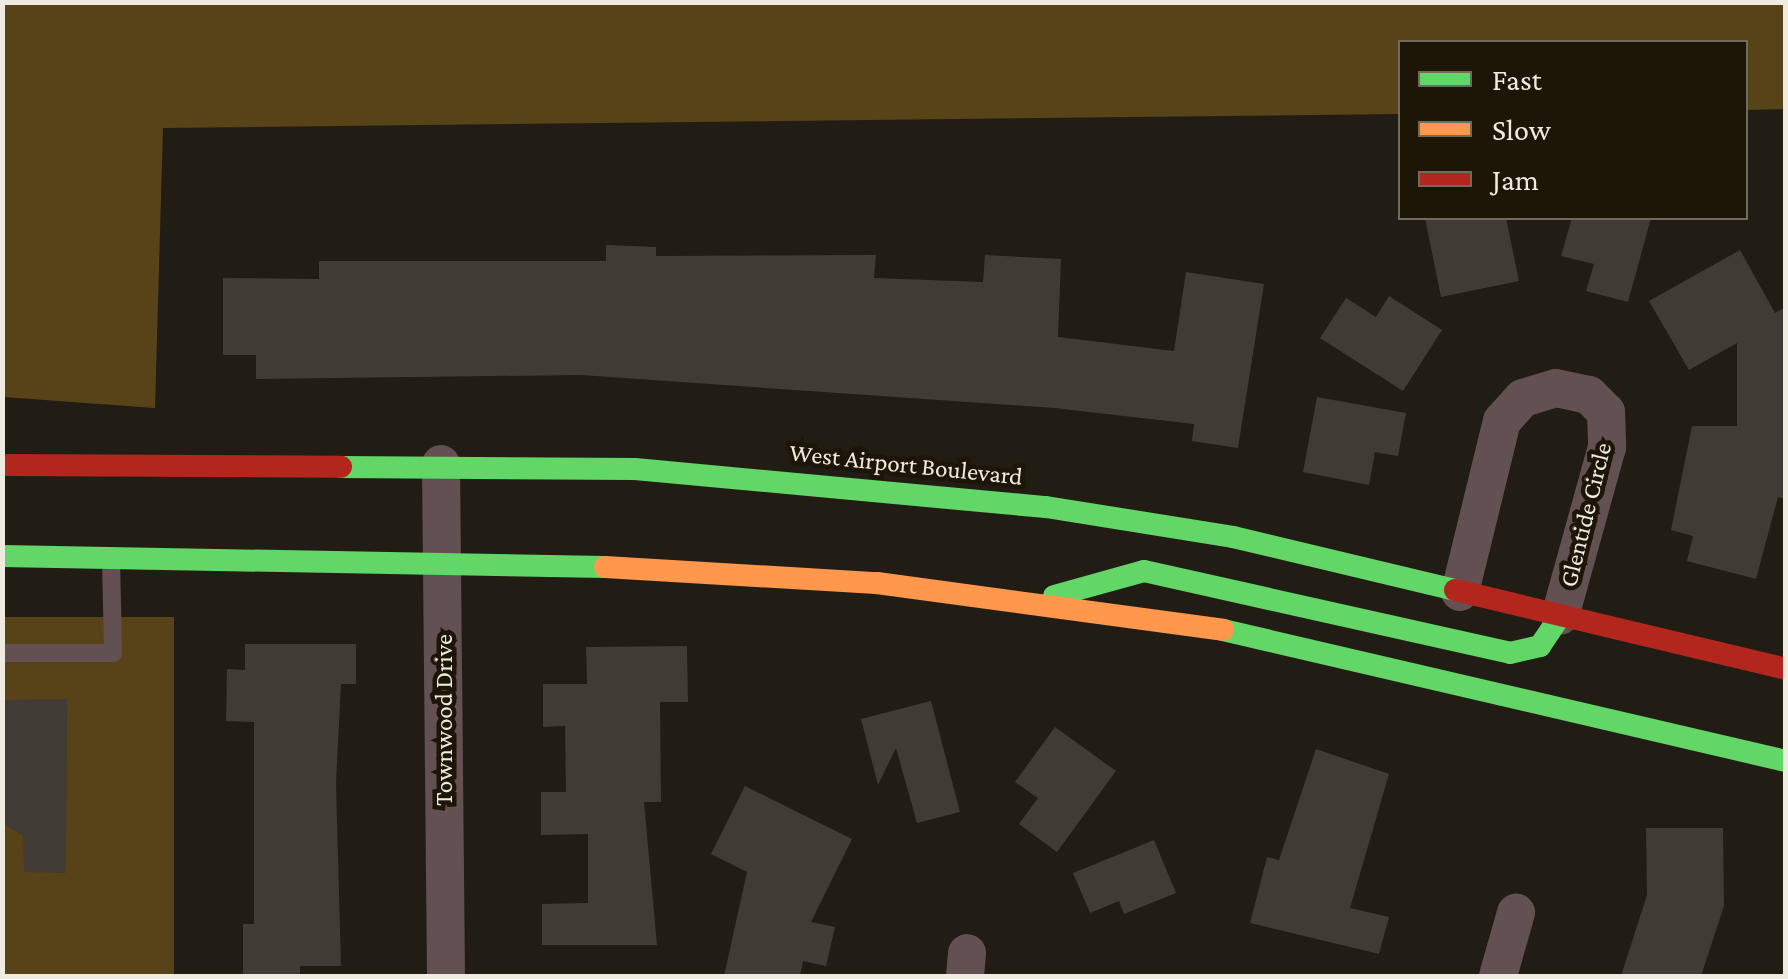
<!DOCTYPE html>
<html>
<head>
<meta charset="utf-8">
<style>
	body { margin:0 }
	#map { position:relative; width:1788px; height:979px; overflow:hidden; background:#211d14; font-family:"Crimson Pro",serif }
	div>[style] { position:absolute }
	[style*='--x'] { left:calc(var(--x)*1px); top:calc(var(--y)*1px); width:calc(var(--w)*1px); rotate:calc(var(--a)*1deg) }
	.forest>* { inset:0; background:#584318; transform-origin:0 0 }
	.building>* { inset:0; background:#403b34 }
	.lane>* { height:18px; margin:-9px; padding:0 9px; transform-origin:9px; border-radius:9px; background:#625052 }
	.street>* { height:38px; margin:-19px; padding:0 19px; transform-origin:19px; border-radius:19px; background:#625052 }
	.fast>* { height:22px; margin:-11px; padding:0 11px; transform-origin:11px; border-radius:11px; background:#63d668 }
	.slow>* { height:22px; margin:-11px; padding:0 11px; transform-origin:11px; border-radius:11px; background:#ff974d }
	.jam>* { height:22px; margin:-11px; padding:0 11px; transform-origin:11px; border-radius:11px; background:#b3261e }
	span { translate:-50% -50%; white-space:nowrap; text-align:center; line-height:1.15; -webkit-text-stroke:9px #1d1506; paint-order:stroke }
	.street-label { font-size:25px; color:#f0ebe1 }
	.frame { position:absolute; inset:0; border:5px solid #f0ebe1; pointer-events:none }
	.legend { position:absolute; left:1398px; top:40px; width:350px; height:180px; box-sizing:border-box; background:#1d1506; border:2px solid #716b5e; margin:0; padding:12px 18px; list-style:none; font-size:30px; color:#f0ebe1 }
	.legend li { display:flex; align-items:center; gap:20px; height:50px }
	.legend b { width:50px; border:2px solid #716b5e }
</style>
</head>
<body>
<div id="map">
	<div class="forest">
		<i style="clip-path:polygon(2px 3px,1785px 3px,1785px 109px,1746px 110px,1746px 42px,1400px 42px,1400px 114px,163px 128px,155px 408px,3px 397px)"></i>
		<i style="left:174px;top:617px;width:359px;height:172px;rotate:90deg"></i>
	</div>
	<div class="building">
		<i style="clip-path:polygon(1425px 218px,1506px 218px,1519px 281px,1441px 297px)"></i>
		<i style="clip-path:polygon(1572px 218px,1651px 218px,1628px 302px,1586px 291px,1594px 264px,1561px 256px)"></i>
		<i style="clip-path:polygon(606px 245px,656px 247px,656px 256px,876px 255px,874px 278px,983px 282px,985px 255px,1061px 259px,1058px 337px,1174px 351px,1186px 272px,1264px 284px,1238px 448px,1192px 441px,1194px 424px,1054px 408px,581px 375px,256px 379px,256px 355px,223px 355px,223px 278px,319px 279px,319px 261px,606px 261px)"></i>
		<i style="clip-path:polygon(1740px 250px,1775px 313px,1786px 307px,1786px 499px,1778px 497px,1756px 579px,1687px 561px,1693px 536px,1671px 530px,1692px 426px,1737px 426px,1737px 343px,1689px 370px,1649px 301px)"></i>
		<i style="clip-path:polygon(1389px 296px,1442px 330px,1403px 391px,1320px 338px,1346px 298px,1376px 317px)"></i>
		<i style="clip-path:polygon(1317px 397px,1406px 413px,1398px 456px,1375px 452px,1369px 485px,1303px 472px)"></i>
		<i style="clip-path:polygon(245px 644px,356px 644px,356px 684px,341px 684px,336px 783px,341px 966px,300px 966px,300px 976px,243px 976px,243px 924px,254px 924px,254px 722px,226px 721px,227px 669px,245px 670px)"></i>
		<i style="clip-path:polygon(687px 646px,688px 702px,660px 702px,661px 802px,644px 802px,657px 945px,542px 945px,542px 904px,588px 903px,588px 834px,541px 835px,541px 792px,566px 792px,565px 726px,543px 727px,543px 684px,587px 684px,586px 647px)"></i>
		<i style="clip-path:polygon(67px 699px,66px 873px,24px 872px,23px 836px,2px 823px,2px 700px)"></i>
		<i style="clip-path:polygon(931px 701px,960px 812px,917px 823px,896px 748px,878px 785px,861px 719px)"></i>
		<i style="clip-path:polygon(1055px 727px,1116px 771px,1057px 852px,1019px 824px,1038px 798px,1015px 782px)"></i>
		<i style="clip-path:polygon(1316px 749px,1389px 774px,1350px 908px,1389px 917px,1379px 954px,1250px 923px,1267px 857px,1279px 860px)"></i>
		<i style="clip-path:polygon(745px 786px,852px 839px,811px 922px,835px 927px,826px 966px,803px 961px,800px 976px,724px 976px,747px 872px,711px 854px)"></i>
		<i style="clip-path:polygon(1646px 828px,1723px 828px,1724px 906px,1701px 976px,1621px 976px,1647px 895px)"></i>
		<i style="clip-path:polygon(1154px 840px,1176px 893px,1124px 914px,1119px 901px,1090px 913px,1073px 873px)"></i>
	</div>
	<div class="lane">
		<i style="--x:2;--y:653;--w:111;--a:0"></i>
		<i style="--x:113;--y:653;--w:94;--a:-91.2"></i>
	</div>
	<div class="street">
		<i style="--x:441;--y:464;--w:512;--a:89.44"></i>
		<i style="--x:1460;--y:592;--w:176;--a:-76.2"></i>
		<i style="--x:1502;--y:421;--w:31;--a:-48"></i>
		<i style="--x:1523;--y:398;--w:34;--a:-17"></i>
		<i style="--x:1556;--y:388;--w:34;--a:12"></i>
		<i style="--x:1589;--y:395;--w:24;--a:45"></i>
		<i style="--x:1606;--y:412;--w:35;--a:88"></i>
		<i style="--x:1607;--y:447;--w:175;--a:105.5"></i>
		<i style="--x:965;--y:976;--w:23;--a:-85"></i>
		<i style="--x:1498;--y:976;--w:66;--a:-74.1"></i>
	</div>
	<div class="fast">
		<i style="--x:341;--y:467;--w:294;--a:0.4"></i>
		<i style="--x:635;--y:469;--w:413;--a:5.3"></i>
		<i style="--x:1046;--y:507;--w:189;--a:9.1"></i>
		<i style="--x:1233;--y:537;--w:228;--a:13.4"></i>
		<i style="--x:2;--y:556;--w:603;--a:1.05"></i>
		<i style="--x:1054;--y:596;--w:93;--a:-15.5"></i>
		<i style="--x:1144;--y:571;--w:375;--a:12.6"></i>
		<i style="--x:1510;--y:653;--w:31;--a:-13"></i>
		<i style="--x:1540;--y:646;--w:36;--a:-56"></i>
		<i style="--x:1223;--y:630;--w:578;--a:13.1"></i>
	</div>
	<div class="slow">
		<i style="--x:605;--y:567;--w:272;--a:3.4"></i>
		<i style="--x:877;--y:583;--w:349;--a:7.7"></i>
	</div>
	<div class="jam">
		<i style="--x:2;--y:465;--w:339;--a:0.3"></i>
		<i style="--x:1455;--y:590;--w:340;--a:13.4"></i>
	</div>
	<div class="street-label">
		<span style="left:906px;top:465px;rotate:6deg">West Airport Boulevard</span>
		<span style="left:1586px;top:515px;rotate:-76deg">Glentide Circle</span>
		<span style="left:444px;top:720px;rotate:-90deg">Townwood Drive</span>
	</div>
	<div class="frame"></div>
	<ul class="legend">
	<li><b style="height:12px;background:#63d668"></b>Fast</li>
	<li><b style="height:12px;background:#ff974d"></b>Slow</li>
	<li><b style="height:12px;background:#b3261e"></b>Jam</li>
	</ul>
</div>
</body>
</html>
